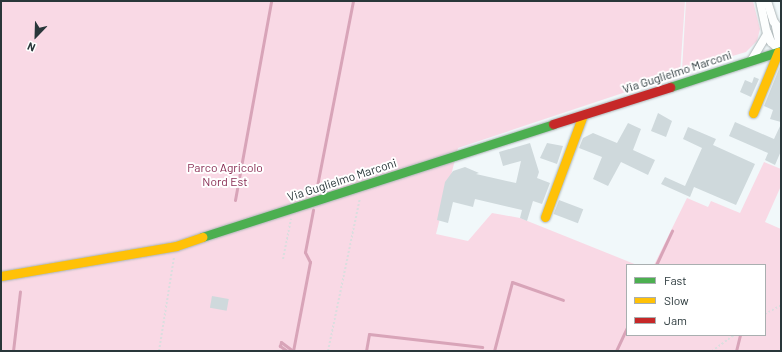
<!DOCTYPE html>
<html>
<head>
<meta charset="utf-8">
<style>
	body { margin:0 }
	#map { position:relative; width:782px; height:352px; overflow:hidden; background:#f1f8fa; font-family:Barlow,sans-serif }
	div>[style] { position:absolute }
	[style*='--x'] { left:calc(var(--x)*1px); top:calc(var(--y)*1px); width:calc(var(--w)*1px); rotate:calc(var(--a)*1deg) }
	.green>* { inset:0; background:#f9d9e5 }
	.stream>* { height:3px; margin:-1.5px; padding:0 1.5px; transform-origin:1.5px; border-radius:1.5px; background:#d8a4b8 }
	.building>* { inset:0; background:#cfd9dc; transform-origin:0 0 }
	.path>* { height:2px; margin-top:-1px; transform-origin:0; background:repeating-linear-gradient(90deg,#dbdedf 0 2px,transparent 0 4px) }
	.roads { filter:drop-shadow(0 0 1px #abb4b6) drop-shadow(0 0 1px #abb4b6) }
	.street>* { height:8px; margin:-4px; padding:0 4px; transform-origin:4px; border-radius:4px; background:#fdfefe }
	.fast>* { height:9px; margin:-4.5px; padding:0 4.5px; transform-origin:4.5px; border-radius:4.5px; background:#4caf50 }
	.slow>* { height:9px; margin:-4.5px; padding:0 4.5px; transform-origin:4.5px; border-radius:4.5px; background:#ffc107 }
	.jam>* { height:9px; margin:-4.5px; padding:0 4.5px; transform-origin:4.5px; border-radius:4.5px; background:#c62828 }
	span { translate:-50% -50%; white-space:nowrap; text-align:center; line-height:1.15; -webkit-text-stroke:4px #fff; paint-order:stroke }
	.street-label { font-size:12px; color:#29373a }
	.park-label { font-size:12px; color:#882c53 }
	.frame { position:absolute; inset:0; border:2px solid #29373a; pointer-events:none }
	.legend { position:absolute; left:626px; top:264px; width:140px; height:72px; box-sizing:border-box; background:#fff; border:1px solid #a9afb0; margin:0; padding:5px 7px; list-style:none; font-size:12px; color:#29373a }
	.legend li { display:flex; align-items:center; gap:8px; height:20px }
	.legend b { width:20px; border:1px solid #a9afb0 }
	.north { position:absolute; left:16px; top:16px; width:40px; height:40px; -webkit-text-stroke:3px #fff; paint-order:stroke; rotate:203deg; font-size:11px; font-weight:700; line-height:16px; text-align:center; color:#29373a }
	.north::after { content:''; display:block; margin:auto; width:14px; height:18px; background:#29373a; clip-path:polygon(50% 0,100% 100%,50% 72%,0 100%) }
</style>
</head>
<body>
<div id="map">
	<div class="green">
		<i style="clip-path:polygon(1px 1px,685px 1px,680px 74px,458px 148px,436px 234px,468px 241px,492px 213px,520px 218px,637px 265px,627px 265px,627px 335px,765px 335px,765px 265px,654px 265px,687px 198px,708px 207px,711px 201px,740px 213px,764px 162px,781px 169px,781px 186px,765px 222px,781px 229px,781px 351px,1px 351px)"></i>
		<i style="clip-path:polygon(686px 1px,753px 1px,760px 29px,757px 41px,746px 52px,682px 71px)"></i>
	</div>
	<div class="stream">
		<i style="--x:317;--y:186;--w:188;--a:-79"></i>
		<i style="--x:235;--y:200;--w:202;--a:-79.7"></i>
		<i style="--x:656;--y:265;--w:38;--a:-65"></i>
		<i style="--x:13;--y:351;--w:60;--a:-83.3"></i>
		<i style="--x:287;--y:351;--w:9;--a:-144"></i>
		<i style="--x:280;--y:346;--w:4;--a:-76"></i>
		<i style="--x:281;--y:342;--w:15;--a:37"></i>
		<i style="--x:293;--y:351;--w:91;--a:-79.2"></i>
		<i style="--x:310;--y:262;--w:11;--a:-117"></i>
		<i style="--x:305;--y:252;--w:43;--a:-79.2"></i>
		<i style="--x:366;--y:351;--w:17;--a:-80"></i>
		<i style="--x:369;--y:334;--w:114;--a:6.6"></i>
		<i style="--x:494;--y:351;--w:71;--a:-75.4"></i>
		<i style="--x:512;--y:282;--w:54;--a:19.4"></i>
		<i style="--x:616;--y:351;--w:26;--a:-65"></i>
		<i style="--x:736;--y:351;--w:16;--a:-76"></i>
	</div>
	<div class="building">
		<i style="clip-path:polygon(781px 64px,781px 122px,770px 119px,773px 110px,764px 106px)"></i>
		<i style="clip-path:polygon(754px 77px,759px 79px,751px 97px,740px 92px,745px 80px,752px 83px)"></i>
		<i style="clip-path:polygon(658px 113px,672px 121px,666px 137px,651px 131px)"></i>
		<i style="clip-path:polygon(735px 122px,774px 139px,781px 124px,781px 151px,775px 165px,765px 160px,768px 153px,729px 136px)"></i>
		<i style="clip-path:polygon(628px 123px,641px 129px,633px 150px,655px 160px,648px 175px,621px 162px,608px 186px,593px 179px,602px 157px,579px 148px,583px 138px,593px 133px,617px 143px)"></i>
		<i style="clip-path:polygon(688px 127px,716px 139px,713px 145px,755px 164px,736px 205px,694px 187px,690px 197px,661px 184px,665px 177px,685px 186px,702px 148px,683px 139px)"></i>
		<i style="clip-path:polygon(530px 143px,539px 172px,537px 178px,550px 183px,542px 204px,533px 201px,527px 221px,520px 218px,522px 210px,475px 199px,473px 207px,453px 202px,448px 223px,437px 220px,445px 182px,453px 171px,465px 167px,479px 173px,476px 174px,516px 183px,521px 161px,503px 166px,499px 152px)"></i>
		<i style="clip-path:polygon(547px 143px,563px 146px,557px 164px,540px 158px)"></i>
		<i style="left:559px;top:200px;width:26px;height:15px;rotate:21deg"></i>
		<i style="left:212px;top:296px;width:17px;height:12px;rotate:10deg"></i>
	</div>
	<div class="path">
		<i style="--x:283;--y:259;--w:41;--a:-78.7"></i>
		<i style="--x:765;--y:314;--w:18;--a:-29"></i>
		<i style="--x:159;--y:351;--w:95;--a:-80.9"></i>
		<i style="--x:328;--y:351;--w:156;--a:-78.2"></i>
		<i style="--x:712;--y:351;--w:27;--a:-36"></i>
	</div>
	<div class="roads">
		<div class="street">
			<i style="--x:767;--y:1;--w:22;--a:72"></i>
			<i style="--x:774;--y:22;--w:11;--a:52"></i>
			<i style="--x:776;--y:27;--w:25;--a:78"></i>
			<i style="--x:767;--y:32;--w:11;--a:68"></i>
			<i style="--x:771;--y:42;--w:13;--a:42"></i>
			<i style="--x:751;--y:61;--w:31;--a:-59"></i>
			<i style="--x:767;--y:34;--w:34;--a:-102"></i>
		</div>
		<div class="fast">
			<i style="--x:670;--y:87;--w:117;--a:-18"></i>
			<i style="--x:202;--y:237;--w:369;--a:-17.8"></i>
		</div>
		<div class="slow">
			<i style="--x:753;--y:113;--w:66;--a:-67.7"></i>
			<i style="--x:545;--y:217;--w:109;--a:-69.6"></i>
			<i style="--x:1;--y:276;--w:178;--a:-9.7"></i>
			<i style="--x:176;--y:246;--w:28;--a:-19"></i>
		</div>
		<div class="jam">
			<i style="--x:553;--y:124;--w:123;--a:-17.5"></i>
		</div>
	</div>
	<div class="street-label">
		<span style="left:677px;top:72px;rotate:-18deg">Via Guglielmo Marconi</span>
		<span style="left:342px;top:180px;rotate:-18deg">Via Guglielmo Marconi</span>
	</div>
	<div class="park-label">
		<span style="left:225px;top:175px">Parco Agricolo<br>Nord Est</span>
	</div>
	<div class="frame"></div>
	<ul class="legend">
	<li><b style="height:5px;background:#4caf50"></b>Fast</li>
	<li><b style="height:5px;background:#ffc107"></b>Slow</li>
	<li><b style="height:5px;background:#c62828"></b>Jam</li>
	</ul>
	<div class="north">N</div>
</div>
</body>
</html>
